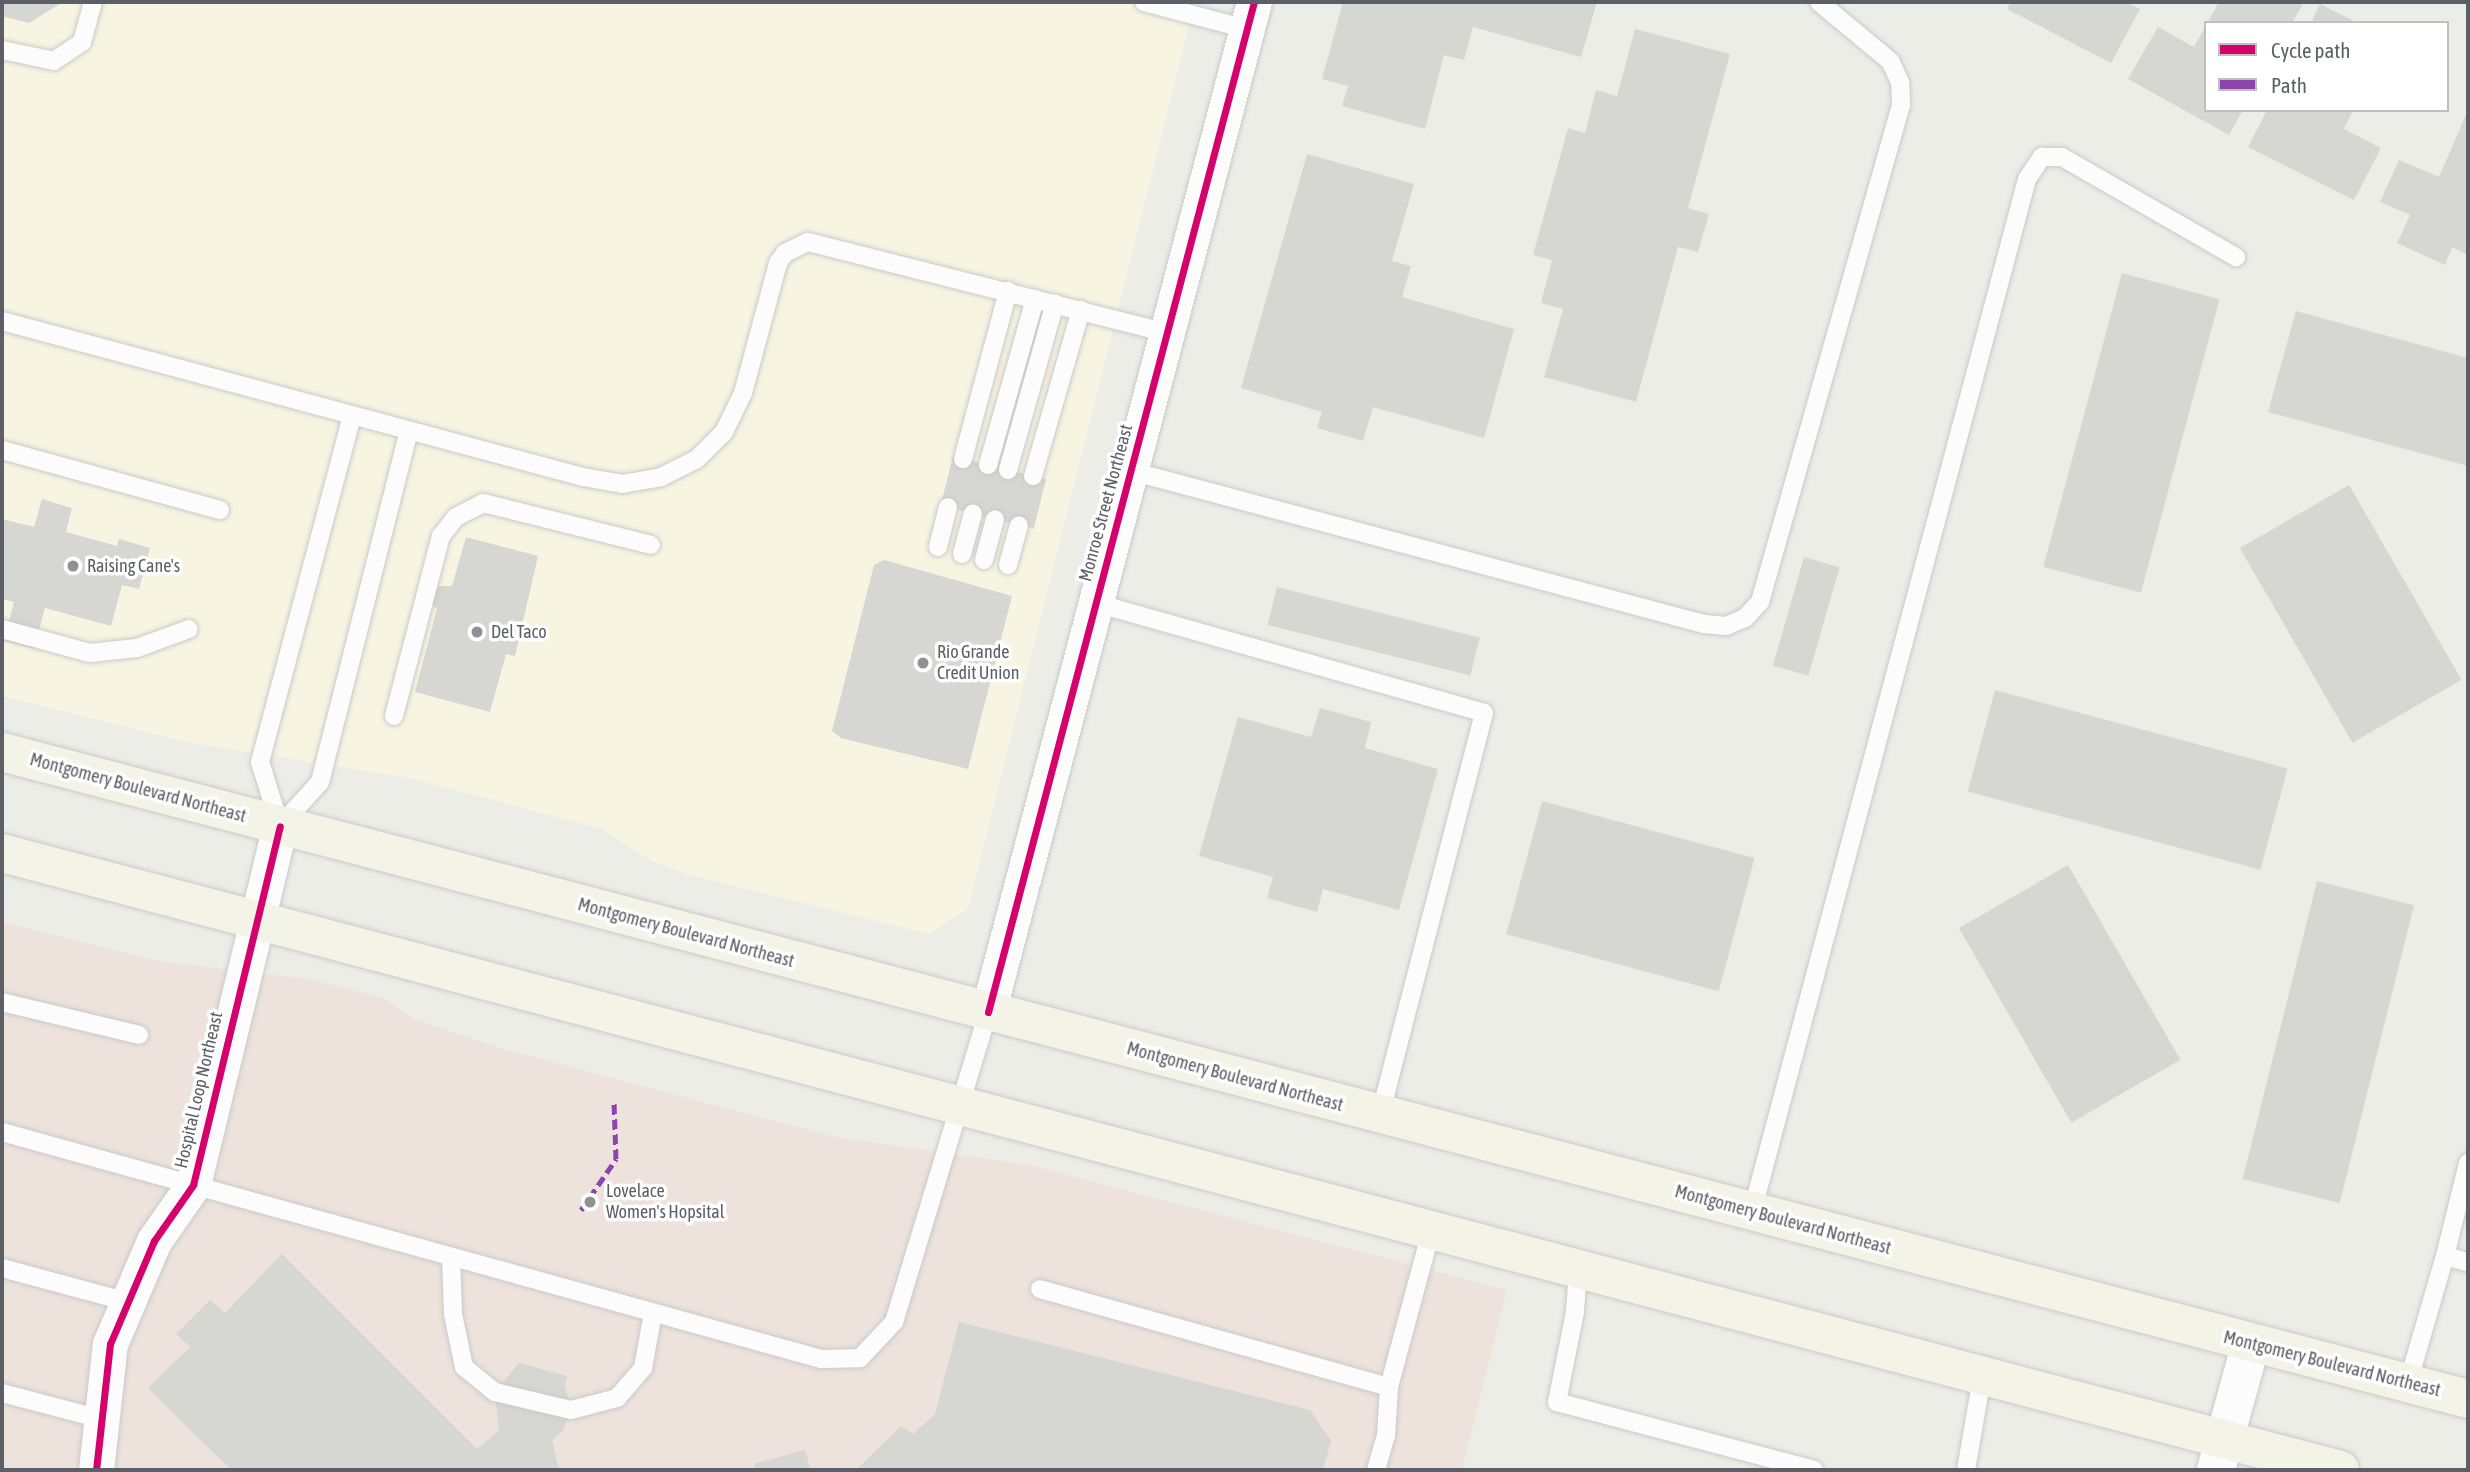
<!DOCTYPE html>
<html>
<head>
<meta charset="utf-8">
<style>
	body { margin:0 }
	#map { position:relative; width:2470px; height:1472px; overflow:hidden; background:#edede8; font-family:"Asap Condensed",sans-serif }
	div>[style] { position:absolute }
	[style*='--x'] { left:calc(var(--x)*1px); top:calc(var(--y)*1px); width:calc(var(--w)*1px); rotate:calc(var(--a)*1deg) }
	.commercial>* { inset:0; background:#f7f5e1 }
	.medical>* { inset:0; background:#ede2dc }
	.building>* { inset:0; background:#d6d6d3; transform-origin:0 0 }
	.roads { filter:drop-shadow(0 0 2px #c9cac8) drop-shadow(0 0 2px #c9cac8) }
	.lane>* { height:18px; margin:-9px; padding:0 9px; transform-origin:9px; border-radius:9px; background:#fcfcfc }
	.street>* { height:35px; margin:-17.5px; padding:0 17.5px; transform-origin:17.5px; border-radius:17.5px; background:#fcfcfc }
	.secondary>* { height:38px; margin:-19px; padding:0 19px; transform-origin:19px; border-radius:19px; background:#fcfcfc }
	.primary>* { height:38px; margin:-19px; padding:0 19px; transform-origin:19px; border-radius:19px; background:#f3f3e8 }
	.quiet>* { height:5px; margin-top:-2.5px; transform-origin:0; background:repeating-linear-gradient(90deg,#8e44ad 0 10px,transparent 0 15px) }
	.cycleway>* { height:7px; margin:-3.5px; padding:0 3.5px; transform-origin:3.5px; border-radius:3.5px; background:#d6006c }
	.dots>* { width:19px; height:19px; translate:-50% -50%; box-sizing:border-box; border:4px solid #fff; border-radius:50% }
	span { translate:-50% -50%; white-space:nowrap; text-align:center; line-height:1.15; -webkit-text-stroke:7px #fff; paint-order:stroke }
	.street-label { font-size:18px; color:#5c5f66 }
	.poi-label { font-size:18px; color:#5c5f66 }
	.left { translate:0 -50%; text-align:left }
	.frame { position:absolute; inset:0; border:4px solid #5c5f66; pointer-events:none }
	.legend { position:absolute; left:2204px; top:21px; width:245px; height:91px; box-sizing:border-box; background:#fff; border:2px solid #bebfc2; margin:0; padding:9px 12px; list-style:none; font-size:21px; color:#5c5f66 }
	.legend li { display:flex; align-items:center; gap:14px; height:35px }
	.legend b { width:35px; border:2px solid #bebfc2 }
</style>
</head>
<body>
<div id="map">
	<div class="commercial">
		<i style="clip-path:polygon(2px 2px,1195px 2px,968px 909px,929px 934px,686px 874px,652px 861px,602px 829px,410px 778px,187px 742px,2px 696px)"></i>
	</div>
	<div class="medical">
		<i style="clip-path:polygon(2px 922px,157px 961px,309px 979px,383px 998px,414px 1019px,500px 1048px,835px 1137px,1029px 1165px,1507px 1290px,1462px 1470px,2px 1470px)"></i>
	</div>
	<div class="building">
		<i style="clip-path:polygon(2px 2px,63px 2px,29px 23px,2px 16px)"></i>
		<i style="clip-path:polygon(1343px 2px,1597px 2px,1581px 57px,1473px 27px,1464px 60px,1444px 55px,1425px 129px,1342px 106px,1348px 86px,1322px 79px)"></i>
		<i style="clip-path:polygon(2011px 2px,2126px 2px,2140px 9px,2111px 63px,2007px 9px)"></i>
		<i style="clip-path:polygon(2219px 2px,2304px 2px,2292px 23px,2207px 23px)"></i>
		<i style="clip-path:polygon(2320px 4px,2358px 23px,2311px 23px)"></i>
		<i style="clip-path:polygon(2206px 25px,2206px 110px,2243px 110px,2229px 135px,2128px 79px,2158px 27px,2194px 47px)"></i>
		<i style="clip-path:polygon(1635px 29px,1730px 54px,1688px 208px,1709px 214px,1698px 252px,1678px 247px,1636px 402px,1544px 377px,1563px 309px,1541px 303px,1552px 260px,1533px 255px,1568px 128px,1585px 133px,1596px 90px,1617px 96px)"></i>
		<i style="clip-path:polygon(2267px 110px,2353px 110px,2344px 129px,2381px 148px,2354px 200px,2248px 147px)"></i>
		<i style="clip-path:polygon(2468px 110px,2468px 255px,2452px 247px,2445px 265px,2397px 243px,2410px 215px,2380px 202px,2399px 160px,2439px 177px)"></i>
		<i style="clip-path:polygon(1307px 154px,1414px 184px,1392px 261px,1411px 266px,1402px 297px,1514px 329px,1484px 438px,1373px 407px,1363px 441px,1317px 428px,1322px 412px,1241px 388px)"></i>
		<i style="left:2122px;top:273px;width:101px;height:304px;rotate:15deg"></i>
		<i style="clip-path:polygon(2296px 311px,2468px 358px,2468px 466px,2268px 412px)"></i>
		<i style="left:953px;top:456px;width:96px;height:51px;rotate:14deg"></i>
		<i style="left:2349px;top:485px;width:225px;height:126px;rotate:60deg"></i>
		<i style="clip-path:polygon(42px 499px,72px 508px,66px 532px,117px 546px,119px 539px,150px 548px,139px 589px,122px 585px,111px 626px,45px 608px,34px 649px,4px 641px,14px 602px,2px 599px,2px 519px,34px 527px)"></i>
		<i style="clip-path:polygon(466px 537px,538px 556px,515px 656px,506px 654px,490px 712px,415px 692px,437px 609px,430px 603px,433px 586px,452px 586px)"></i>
		<i style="left:1804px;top:557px;width:37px;height:113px;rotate:16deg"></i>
		<i style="clip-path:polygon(884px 560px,1012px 596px,968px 769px,841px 738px,832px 731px,874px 565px)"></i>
		<i style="left:1277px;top:587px;width:209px;height:39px;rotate:14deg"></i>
		<i style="left:1995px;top:690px;width:303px;height:105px;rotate:15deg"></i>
		<i style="clip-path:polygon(1320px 708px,1371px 722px,1365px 748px,1438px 769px,1399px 910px,1323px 889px,1317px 912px,1267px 898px,1273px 877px,1199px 856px,1238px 717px,1311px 737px)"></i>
		<i style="left:1542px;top:801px;width:220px;height:138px;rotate:15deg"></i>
		<i style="left:2068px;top:865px;width:225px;height:126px;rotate:60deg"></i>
		<i style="left:2317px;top:881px;width:100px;height:307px;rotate:14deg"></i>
		<i style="clip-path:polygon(282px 1254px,477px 1449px,499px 1431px,495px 1392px,519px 1363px,567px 1376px,565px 1385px,571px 1410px,563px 1431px,552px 1440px,559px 1470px,231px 1470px,148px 1388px,190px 1347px,176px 1334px,210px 1300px,225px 1313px)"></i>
		<i style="clip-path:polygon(959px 1322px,1310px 1410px,1331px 1441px,1323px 1470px,856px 1470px,901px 1426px,913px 1434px,935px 1414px)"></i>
		<i style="clip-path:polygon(805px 1450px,811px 1470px,756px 1470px,754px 1464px)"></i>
	</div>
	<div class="roads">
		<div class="lane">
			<i style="--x:1144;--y:2;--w:106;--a:14.7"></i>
			<i style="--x:2;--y:50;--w:53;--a:11.9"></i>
			<i style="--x:54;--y:61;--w:34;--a:-34"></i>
			<i style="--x:82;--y:42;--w:41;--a:-74.6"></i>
			<i style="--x:2;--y:321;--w:602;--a:15.03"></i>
			<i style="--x:583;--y:477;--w:40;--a:10"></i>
			<i style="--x:622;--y:484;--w:40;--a:-10"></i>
			<i style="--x:661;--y:477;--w:40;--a:-26.6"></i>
			<i style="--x:697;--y:459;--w:38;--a:-45"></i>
			<i style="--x:724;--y:432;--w:43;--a:-64"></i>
			<i style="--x:743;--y:393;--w:135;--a:-74.9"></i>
			<i style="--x:778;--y:263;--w:12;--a:-55"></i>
			<i style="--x:785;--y:253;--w:25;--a:-26"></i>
			<i style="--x:808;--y:242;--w:371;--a:14.2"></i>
			<i style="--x:352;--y:416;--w:358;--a:104.9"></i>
			<i style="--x:260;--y:762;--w:67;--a:72.6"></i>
			<i style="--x:280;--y:826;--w:59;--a:-47.7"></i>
			<i style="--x:320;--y:782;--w:362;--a:-75.8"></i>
			<i style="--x:2;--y:450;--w:226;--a:15.4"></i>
			<i style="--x:963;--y:459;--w:174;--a:-75"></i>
			<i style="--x:988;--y:465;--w:173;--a:-74.2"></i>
			<i style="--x:1008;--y:470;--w:173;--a:-74.3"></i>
			<i style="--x:1131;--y:471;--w:593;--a:14.95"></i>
			<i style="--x:1704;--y:624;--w:22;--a:5"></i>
			<i style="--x:1726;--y:626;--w:21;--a:-23"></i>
			<i style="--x:1745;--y:618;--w:22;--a:-47"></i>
			<i style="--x:1760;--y:602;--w:517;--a:-74.16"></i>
			<i style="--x:1901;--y:105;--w:23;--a:-92"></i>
			<i style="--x:1900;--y:82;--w:23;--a:-115"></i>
			<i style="--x:1890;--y:61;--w:92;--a:-140.3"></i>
			<i style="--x:1033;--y:476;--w:173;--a:-73.9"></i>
			<i style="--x:938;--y:547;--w:41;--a:-76"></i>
			<i style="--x:962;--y:554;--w:42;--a:-75"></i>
			<i style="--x:984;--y:560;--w:42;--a:-75"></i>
			<i style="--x:1008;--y:565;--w:41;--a:-74.6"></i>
			<i style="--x:1096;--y:603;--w:403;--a:15.8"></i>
			<i style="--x:1484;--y:713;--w:414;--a:104.5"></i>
			<i style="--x:2;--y:629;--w:91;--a:15.3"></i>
			<i style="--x:90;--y:653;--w:47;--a:-6.1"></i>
			<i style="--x:137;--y:648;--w:55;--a:-20.1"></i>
			<i style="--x:394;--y:716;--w:186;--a:-75.4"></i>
			<i style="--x:441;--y:536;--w:24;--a:-52"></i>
			<i style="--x:456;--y:517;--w:30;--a:-27"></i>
			<i style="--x:483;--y:503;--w:173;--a:14"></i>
			<i style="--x:2;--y:1002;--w:141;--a:13.5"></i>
			<i style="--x:2;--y:1132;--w:850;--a:15.49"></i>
			<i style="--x:821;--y:1359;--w:39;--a:-1"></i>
			<i style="--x:860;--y:1358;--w:50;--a:-46.6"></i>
			<i style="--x:894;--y:1322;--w:324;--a:-73.1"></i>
			<i style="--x:1752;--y:1212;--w:1069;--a:-75.09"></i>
			<i style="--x:2027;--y:179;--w:27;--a:-56"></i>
			<i style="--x:2042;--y:157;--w:20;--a:0"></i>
			<i style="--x:2062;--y:157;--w:201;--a:29.9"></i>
			<i style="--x:2445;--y:1256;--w:96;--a:-76.1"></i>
			<i style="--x:451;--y:1257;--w:57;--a:88"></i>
			<i style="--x:453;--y:1314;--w:54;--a:78.3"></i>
			<i style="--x:464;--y:1367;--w:40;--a:39"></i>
			<i style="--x:495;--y:1392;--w:78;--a:13.3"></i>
			<i style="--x:571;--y:1410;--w:48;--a:-14.6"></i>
			<i style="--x:617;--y:1398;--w:40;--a:-49"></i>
			<i style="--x:643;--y:1368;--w:56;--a:-79.7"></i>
			<i style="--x:2;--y:1268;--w:131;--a:15.1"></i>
			<i style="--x:1578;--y:1270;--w:42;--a:94.1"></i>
			<i style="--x:1575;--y:1312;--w:92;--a:101.3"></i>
			<i style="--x:1557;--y:1402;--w:266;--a:14.8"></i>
			<i style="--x:1040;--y:1289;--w:362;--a:15.7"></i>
			<i style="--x:1389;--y:1387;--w:162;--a:-74.9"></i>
			<i style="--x:2408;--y:1383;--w:132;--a:-73.8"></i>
			<i style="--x:2445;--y:1256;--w:24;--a:15"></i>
			<i style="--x:2;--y:1393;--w:102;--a:14.7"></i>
			<i style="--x:1376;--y:1470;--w:35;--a:-74"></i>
			<i style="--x:1386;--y:1436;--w:49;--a:-86.5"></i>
			<i style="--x:1966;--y:1470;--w:94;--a:-80.2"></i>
		</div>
		<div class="street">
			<i style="--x:988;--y:1012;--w:1044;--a:-75.25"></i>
			<i style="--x:96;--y:1470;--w:127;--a:-83.7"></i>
			<i style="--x:110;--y:1344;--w:112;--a:-66.9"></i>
			<i style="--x:154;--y:1241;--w:68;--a:-55.1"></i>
			<i style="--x:193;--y:1185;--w:369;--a:-76.4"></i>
		</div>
		<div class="secondary">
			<i style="--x:2216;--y:1470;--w:132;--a:-74.6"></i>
		</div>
		<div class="primary">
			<i style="--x:2;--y:752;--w:2549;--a:14.7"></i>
			<i style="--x:2;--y:853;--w:2418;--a:14.78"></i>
		</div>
	</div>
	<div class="quiet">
		<i style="--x:581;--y:1210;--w:62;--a:-55.5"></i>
		<i style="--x:616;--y:1159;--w:56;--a:-92"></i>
	</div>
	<div class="cycleway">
		<i style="--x:988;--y:1012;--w:1044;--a:-75.25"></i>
		<i style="--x:96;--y:1470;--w:127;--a:-83.7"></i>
		<i style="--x:110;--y:1344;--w:112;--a:-66.9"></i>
		<i style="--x:154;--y:1241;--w:68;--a:-55.1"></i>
		<i style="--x:193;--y:1185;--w:369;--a:-76.4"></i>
	</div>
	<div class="dots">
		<i style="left:73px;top:566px;background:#8f9194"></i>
		<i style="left:477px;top:632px;background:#8f9194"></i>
		<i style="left:923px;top:663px;background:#8f9194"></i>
		<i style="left:590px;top:1202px;background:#8f9194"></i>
	</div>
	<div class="street-label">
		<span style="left:1106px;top:503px;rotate:-75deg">Monroe Street Northeast</span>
		<span style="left:138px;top:788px;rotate:15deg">Montgomery Boulevard Northeast</span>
		<span style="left:686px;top:933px;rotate:15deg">Montgomery Boulevard Northeast</span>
		<span style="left:1235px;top:1077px;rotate:15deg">Montgomery Boulevard Northeast</span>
		<span style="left:199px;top:1090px;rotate:-77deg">Hospital Loop Northeast</span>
		<span style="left:1783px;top:1220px;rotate:15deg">Montgomery Boulevard Northeast</span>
		<span style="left:2332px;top:1364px;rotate:14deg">Montgomery Boulevard Northeast</span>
	</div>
	<div class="poi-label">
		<span class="left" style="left:87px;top:566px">Raising Cane's</span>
		<span class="left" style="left:491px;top:632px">Del Taco</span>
		<span class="left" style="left:937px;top:663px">Rio Grande<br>Credit Union</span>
		<span class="left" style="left:606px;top:1202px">Lovelace<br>Women's Hopsital</span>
	</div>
	<div class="frame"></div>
	<ul class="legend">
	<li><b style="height:9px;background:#d6006c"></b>Cycle path</li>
	<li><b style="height:9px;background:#8e44ad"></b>Path</li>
	</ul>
</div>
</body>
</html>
